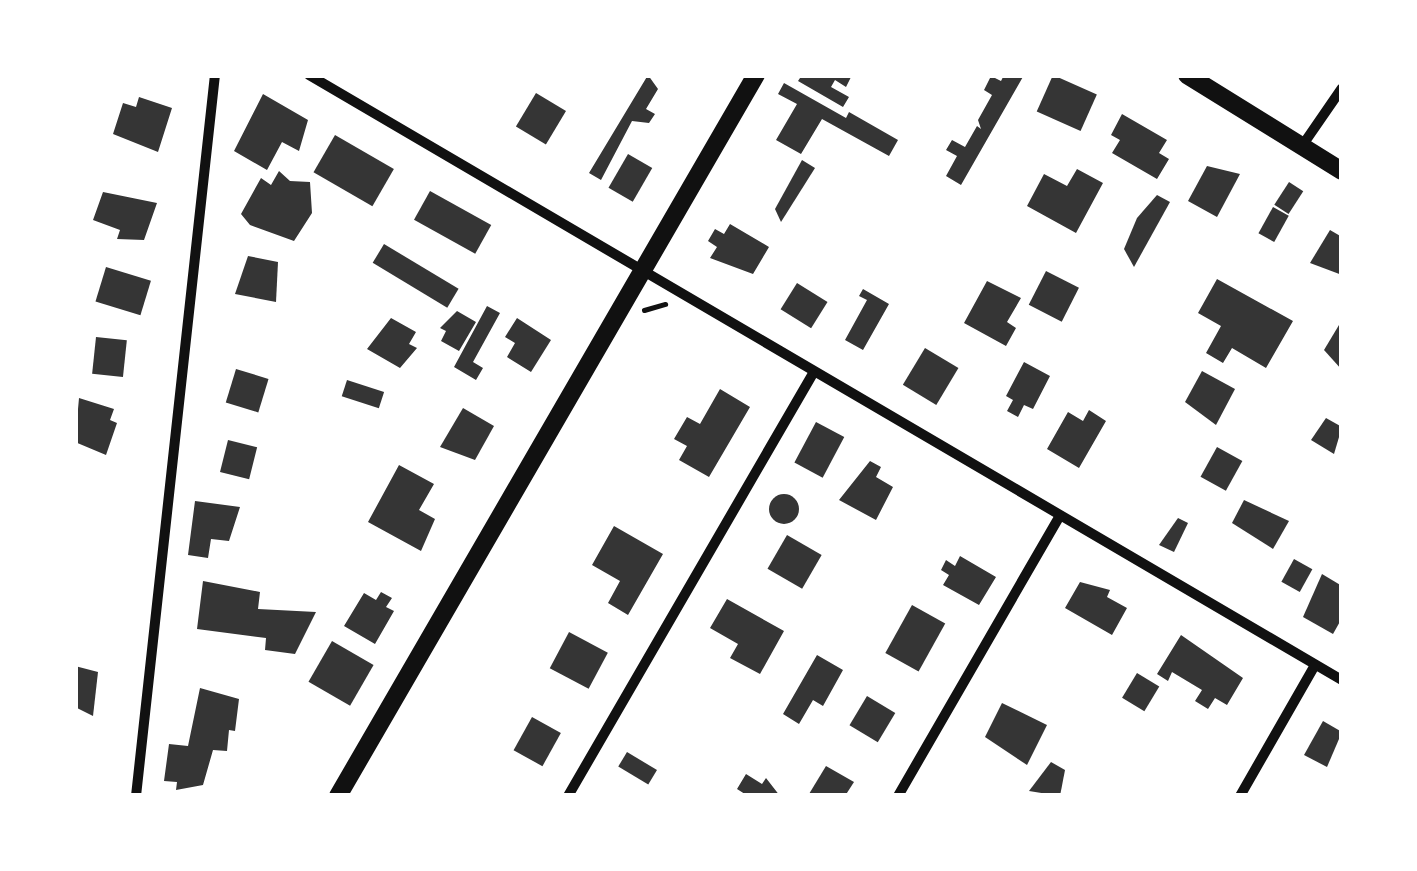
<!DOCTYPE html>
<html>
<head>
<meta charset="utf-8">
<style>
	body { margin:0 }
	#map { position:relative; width:1417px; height:871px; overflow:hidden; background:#fff; font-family:Lato,sans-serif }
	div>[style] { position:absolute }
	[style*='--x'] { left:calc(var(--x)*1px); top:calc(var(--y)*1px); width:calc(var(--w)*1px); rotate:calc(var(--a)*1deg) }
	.building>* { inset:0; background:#353535; transform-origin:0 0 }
	.round { border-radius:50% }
	.path>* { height:5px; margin:-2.5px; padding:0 2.5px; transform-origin:2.5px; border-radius:2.5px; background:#111 }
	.minor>* { height:10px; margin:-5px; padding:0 5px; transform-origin:5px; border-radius:5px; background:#111 }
	.tertiary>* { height:18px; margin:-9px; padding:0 9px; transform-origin:9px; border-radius:9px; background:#111 }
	span { translate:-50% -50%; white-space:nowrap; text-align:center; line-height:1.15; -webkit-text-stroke:9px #fff; paint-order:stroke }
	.frame { position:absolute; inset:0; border:78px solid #fff; pointer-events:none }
</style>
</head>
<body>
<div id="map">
	<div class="building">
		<i style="clip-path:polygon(648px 75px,658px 89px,646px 109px,655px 114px,649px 123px,632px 121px,601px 180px,589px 173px)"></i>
		<i style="clip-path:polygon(802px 75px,852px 75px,846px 87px,835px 80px,831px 87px,849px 97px,843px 107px,798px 81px)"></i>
		<i style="clip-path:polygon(1004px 75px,1024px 75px,961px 185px,946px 176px,957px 156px,946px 150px,952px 140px,965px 147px,977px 126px,981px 129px,978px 120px,992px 95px,984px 90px,991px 76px,1001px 81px)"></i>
		<i style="left:1053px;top:75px;width:48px;height:40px;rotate:24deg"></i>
		<i style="clip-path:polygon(784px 83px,846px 118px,849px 112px,898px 140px,889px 156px,822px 119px,801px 154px,776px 140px,797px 104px,778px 94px)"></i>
		<i style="left:536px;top:93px;width:35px;height:39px;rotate:31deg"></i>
		<i style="clip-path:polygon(263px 94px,308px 120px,299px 151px,282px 142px,267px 170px,234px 151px)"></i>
		<i style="clip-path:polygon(139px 97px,172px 108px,158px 152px,113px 134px,123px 103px,136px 107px)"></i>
		<i style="clip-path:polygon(1122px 114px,1167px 140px,1159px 153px,1169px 159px,1157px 179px,1112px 153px,1120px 140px,1111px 135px)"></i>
		<i style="left:335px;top:135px;width:68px;height:43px;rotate:30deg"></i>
		<i style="left:628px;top:154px;width:28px;height:39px;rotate:30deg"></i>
		<i style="clip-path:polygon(802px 160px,815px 168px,781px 222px,775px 209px)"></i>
		<i style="clip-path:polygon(1207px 166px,1240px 174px,1217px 217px,1188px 201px)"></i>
		<i style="clip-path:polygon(1077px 169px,1103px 183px,1076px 233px,1027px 206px,1044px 174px,1067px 186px)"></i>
		<i style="clip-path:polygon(279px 171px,290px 181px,310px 182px,312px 213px,294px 241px,250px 225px,241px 214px,261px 178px,271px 185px)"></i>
		<i style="left:1289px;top:182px;width:17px;height:27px;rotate:33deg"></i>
		<i style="left:430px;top:191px;width:70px;height:33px;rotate:29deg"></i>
		<i style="clip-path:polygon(103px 192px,157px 203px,144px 240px,117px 239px,120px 230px,93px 220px)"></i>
		<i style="clip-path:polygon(1157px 195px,1170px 202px,1134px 267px,1124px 249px,1137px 218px)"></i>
		<i style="left:1273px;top:207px;width:18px;height:30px;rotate:29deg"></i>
		<i style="clip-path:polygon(730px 224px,769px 247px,753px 274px,710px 258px,717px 247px,708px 241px,715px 229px,724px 234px)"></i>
		<i style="clip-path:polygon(1330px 230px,1342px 237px,1342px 275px,1310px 263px)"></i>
		<i style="left:384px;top:244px;width:87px;height:22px;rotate:31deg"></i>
		<i style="clip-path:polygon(248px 256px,278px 262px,276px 302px,235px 294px)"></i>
		<i style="left:106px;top:267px;width:47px;height:36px;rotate:17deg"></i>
		<i style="left:1046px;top:271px;width:37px;height:38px;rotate:27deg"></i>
		<i style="clip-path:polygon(1217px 279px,1293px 321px,1266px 368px,1232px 348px,1223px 363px,1206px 353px,1221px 326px,1198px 313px)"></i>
		<i style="clip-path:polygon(987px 281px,1021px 298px,1007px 322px,1016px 328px,1006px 346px,964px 323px)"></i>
		<i style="left:797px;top:283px;width:36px;height:31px;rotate:32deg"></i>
		<i style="clip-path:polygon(863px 289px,889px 304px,863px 350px,845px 340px,867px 300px,859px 296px)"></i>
		<i style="clip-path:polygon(487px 306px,500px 313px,473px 362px,483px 368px,476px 380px,454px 367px)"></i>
		<i style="clip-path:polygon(457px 311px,476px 322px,459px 351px,441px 341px,446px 331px,440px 328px)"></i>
		<i style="clip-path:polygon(391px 318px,416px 332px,409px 344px,417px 348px,400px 368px,367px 349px)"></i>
		<i style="clip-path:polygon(517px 318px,551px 340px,531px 372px,507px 357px,515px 343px,505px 337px)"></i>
		<i style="clip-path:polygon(1342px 320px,1342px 370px,1324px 350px)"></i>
		<i style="left:96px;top:337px;width:31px;height:37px;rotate:6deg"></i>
		<i style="left:925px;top:348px;width:39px;height:43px;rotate:31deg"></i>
		<i style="clip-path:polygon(1024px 362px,1050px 376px,1033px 409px,1024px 405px,1018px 417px,1007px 411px,1013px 400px,1006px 396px)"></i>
		<i style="left:236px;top:369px;width:34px;height:35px;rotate:17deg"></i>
		<i style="clip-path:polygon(1202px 371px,1235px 389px,1216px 425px,1185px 402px)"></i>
		<i style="left:347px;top:380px;width:39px;height:17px;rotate:18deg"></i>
		<i style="clip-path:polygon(720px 389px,750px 407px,709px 477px,679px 460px,687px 446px,674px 439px,687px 417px,700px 424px)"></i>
		<i style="clip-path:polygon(79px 398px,114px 409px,110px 420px,117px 423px,106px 455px,75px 442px)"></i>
		<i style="clip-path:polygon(463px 408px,494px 426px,475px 460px,440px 447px)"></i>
		<i style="clip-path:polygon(1089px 410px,1106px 421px,1079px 468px,1047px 449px,1068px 412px,1083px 421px)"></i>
		<i style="clip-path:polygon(1326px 418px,1342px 427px,1334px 454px,1311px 440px)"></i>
		<i style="left:816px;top:422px;width:32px;height:46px;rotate:28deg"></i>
		<i style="left:228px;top:440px;width:30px;height:33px;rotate:14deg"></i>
		<i style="left:1217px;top:447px;width:29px;height:34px;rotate:29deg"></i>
		<i style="clip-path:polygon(870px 461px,881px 467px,876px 477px,893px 487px,876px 520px,839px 500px)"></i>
		<i style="clip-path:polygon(399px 465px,434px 484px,419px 510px,435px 519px,421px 551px,368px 522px)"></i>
		<i class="round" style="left:769px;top:494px;width:30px;height:30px"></i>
		<i style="clip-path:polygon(1244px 500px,1289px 521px,1273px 549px,1232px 523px)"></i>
		<i style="clip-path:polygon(195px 501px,240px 507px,229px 541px,211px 539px,208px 558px,188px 555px)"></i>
		<i style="clip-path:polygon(1178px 518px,1188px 523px,1174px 552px,1159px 545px)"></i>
		<i style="clip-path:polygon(614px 526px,663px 554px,628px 615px,608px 603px,620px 581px,592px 565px)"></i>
		<i style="left:787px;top:535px;width:40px;height:39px;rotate:30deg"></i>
		<i style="clip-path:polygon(960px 556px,996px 577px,979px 605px,943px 585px,949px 575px,941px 570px,946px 560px,955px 566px)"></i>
		<i style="left:1294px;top:559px;width:21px;height:26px;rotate:29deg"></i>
		<i style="clip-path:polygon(1322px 574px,1342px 586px,1342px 618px,1333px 634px,1303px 617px)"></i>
		<i style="clip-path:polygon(203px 581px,260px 592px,258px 609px,316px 612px,295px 654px,265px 650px,266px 638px,197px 629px)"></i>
		<i style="clip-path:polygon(1080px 582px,1110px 590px,1107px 597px,1127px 608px,1112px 635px,1065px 608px)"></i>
		<i style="clip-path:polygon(381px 592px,392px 598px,386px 607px,394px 611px,375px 644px,344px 626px,364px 593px,376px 600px)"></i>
		<i style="clip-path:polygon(727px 599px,784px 631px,760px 674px,730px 658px,738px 644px,710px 628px)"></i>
		<i style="left:912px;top:605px;width:38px;height:55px;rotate:29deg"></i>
		<i style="left:569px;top:632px;width:44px;height:41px;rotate:28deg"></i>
		<i style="clip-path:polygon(1181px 635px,1243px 678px,1227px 705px,1215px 698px,1208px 709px,1195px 701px,1202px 690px,1172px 672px,1168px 681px,1157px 674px)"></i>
		<i style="left:332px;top:641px;width:48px;height:47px;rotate:30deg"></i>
		<i style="clip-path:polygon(817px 655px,843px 670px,823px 706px,813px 700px,799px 724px,783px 714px)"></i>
		<i style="clip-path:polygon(75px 666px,98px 672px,93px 716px,75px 707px)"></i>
		<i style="left:1137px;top:673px;width:26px;height:29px;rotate:31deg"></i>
		<i style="clip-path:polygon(200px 688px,239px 699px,235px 731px,229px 730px,227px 751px,213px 750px,203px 785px,176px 790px,177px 782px,164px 781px,169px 744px,188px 746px)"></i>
		<i style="left:867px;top:696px;width:33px;height:34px;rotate:31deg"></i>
		<i style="clip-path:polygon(1002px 703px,1047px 725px,1027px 765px,985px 737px)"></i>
		<i style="left:532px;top:717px;width:33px;height:38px;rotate:29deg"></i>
		<i style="clip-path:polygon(1323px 721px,1342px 732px,1327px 767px,1304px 755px)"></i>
		<i style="left:627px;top:752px;width:35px;height:17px;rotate:31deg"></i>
		<i style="clip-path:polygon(1051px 762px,1065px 770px,1060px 796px,1029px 791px)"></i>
		<i style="clip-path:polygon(826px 766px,854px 782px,845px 796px,809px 794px)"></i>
		<i style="clip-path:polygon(746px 774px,762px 784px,766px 778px,780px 796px,748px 796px,737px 789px)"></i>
	</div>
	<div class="path">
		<i style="--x:644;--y:310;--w:22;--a:-16"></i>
	</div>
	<div class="minor">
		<i style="--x:309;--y:75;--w:1197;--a:30.36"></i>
		<i style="--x:1302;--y:146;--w:70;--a:-55.4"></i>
		<i style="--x:136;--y:796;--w:725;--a:-83.75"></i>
		<i style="--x:568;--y:796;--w:487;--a:-59.9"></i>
		<i style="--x:898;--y:796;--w:322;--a:-60"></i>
		<i style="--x:1240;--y:796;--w:151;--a:-60.2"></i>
	</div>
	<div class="tertiary">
		<i style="--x:1187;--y:75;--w:182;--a:31.8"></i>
		<i style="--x:338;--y:796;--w:833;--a:-59.9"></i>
	</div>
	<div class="frame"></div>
</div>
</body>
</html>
